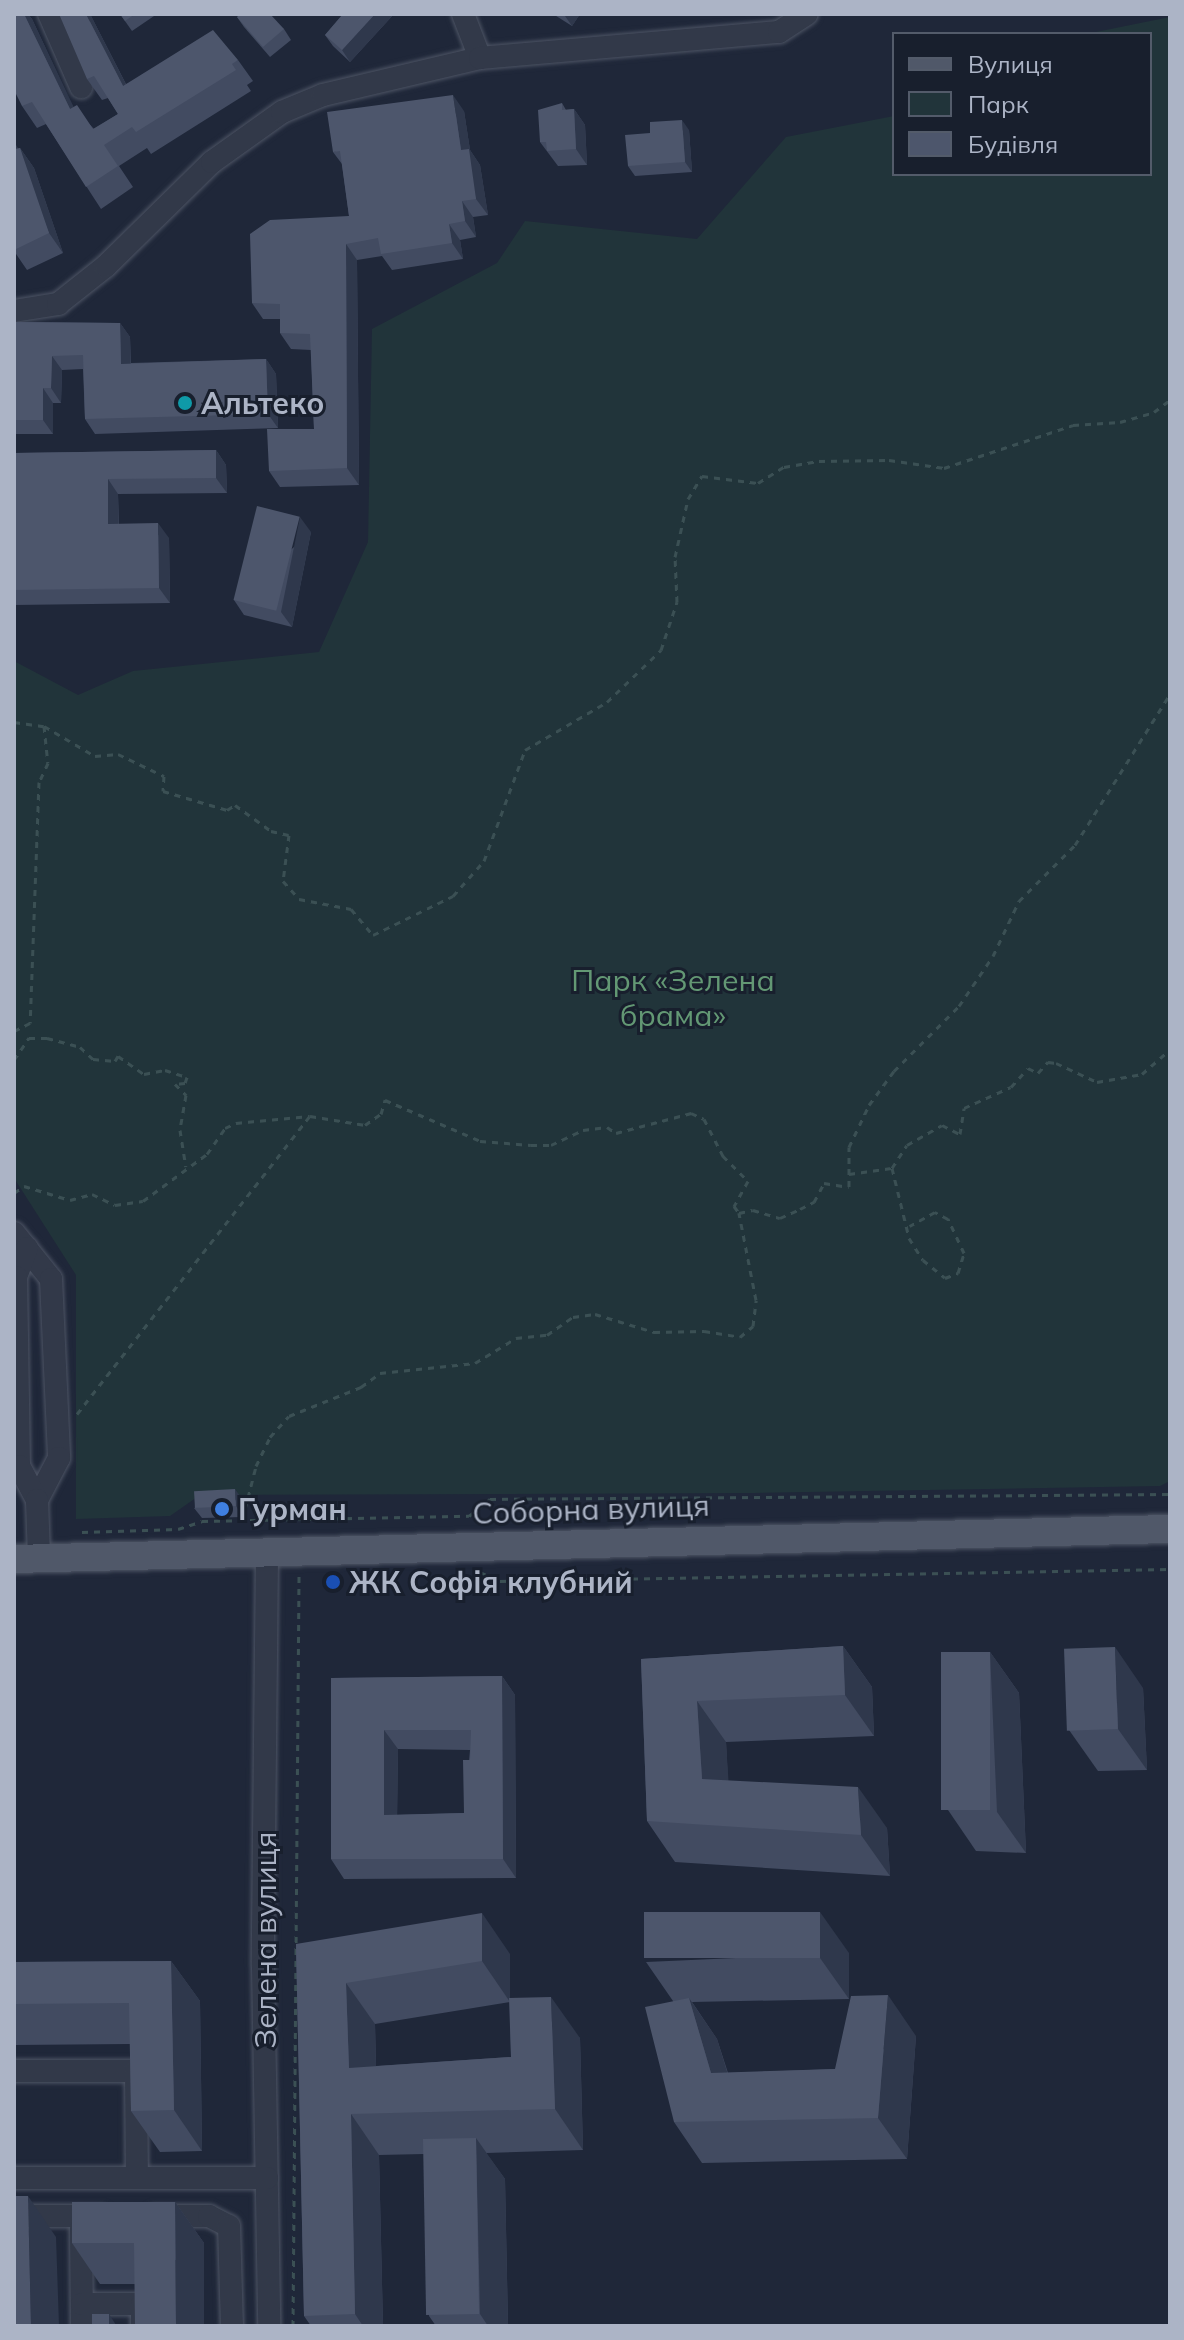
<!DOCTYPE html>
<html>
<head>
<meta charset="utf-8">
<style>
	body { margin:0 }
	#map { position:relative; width:1184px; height:2340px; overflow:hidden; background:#1f2739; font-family:Mulish,sans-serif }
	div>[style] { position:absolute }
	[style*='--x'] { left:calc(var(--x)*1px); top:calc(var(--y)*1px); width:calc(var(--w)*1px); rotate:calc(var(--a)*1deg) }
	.green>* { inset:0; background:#21343a }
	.path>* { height:3px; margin-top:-1.5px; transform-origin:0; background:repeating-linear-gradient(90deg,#3b5054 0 6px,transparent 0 12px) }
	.roads { filter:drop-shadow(0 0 2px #4d5464) drop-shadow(0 0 2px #4d5464) }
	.minor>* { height:22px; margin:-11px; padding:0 11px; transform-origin:11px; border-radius:11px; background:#323949 }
	.major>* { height:28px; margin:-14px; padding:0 14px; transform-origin:14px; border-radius:14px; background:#505869 }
	.wall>* { inset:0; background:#424b61 }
	.shaded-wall>* { inset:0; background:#2f384c }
	.building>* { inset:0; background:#4d566c; transform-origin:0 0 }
	.dots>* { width:22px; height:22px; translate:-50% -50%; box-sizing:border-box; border:4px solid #181f2d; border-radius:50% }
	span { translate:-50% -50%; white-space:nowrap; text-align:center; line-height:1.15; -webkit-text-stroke:6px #181f2d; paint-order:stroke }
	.poi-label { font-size:30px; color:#acb4c6; font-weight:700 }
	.left { translate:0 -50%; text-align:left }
	.park-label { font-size:30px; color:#639874 }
	.street-label { font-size:30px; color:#acb4c6 }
	.frame { position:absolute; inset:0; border:16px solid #acb4c6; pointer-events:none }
	.legend { position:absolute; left:892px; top:32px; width:260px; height:144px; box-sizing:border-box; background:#181f2d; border:2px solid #535b6a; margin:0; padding:10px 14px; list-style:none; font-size:24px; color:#acb4c6 }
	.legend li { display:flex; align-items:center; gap:16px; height:40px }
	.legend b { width:40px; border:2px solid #535b6a }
</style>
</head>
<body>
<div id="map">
	<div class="green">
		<i style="clip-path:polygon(1170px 17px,1170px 1481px,1160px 1486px,754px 1493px,200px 1495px,170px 1516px,76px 1519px,76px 1275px,14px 1178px,14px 661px,78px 695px,133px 671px,319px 652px,368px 542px,372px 329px,497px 263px,525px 221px,697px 239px,786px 137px,894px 116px,894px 174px,1150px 174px,1150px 34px,1086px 34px)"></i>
	</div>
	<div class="path">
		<i style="--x:14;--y:722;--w:30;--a:8"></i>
		<i style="--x:44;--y:726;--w:37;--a:84"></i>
		<i style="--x:48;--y:763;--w:21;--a:115"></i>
		<i style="--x:39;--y:782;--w:241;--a:92.1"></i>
		<i style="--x:30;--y:1023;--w:18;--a:153"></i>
		<i style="--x:44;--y:726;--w:59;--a:30.5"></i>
		<i style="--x:95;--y:756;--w:23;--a:-5"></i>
		<i style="--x:118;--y:754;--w:51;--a:25.6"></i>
		<i style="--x:164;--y:776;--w:15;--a:94"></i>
		<i style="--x:163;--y:791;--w:67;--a:16.5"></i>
		<i style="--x:227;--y:810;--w:9;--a:-32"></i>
		<i style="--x:235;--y:805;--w:44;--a:35.8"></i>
		<i style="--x:271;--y:831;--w:18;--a:13"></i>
		<i style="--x:289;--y:835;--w:46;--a:97.4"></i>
		<i style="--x:283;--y:881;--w:24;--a:48"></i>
		<i style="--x:299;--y:899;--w:53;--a:10.9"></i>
		<i style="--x:351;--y:909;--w:34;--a:50"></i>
		<i style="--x:373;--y:935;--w:89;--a:-26"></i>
		<i style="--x:453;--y:896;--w:47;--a:-48.5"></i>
		<i style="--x:484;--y:861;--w:118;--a:-69.7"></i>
		<i style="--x:525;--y:750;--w:95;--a:-30.3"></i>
		<i style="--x:607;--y:702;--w:75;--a:-43.9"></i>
		<i style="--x:661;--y:650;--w:51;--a:-71.6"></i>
		<i style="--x:677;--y:602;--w:45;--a:-92.5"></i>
		<i style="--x:675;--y:557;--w:59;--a:-77.4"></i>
		<i style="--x:688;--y:499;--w:27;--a:-59"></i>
		<i style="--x:702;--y:476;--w:56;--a:7.1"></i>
		<i style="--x:758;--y:483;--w:31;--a:-32"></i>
		<i style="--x:784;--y:467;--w:36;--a:-10"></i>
		<i style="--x:819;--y:461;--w:70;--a:-0.8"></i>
		<i style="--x:889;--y:460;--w:56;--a:8.3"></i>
		<i style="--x:944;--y:468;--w:136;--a:-18.4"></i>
		<i style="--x:1073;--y:425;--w:47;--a:-3.7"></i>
		<i style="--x:1120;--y:422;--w:35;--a:-16"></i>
		<i style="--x:1154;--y:412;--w:20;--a:-37"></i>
		<i style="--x:14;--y:1060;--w:27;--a:-56"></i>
		<i style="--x:29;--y:1038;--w:18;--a:0"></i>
		<i style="--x:47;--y:1038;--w:34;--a:15"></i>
		<i style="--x:80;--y:1047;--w:18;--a:43"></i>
		<i style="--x:93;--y:1059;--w:22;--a:5"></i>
		<i style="--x:115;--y:1061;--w:6;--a:-59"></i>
		<i style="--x:118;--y:1056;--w:32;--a:35"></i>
		<i style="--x:144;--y:1074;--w:21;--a:-11"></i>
		<i style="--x:165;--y:1070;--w:23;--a:18"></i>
		<i style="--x:187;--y:1077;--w:6;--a:108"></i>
		<i style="--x:185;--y:1083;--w:10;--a:174"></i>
		<i style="--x:175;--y:1084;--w:16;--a:45"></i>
		<i style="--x:186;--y:1095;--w:36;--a:100"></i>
		<i style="--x:180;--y:1130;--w:37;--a:81"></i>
		<i style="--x:892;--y:1168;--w:72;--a:76.3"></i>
		<i style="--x:909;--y:1238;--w:26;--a:58"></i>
		<i style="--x:923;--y:1260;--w:28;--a:39"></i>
		<i style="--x:945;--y:1278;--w:14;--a:-21"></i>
		<i style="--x:958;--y:1273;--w:21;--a:-73"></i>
		<i style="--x:964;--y:1253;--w:38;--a:-115"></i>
		<i style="--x:948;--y:1219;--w:15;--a:-152"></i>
		<i style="--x:935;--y:1212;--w:29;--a:151"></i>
		<i style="--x:849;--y:1174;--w:43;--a:-7.9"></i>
		<i style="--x:892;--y:1168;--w:27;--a:-57"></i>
		<i style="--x:907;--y:1145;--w:40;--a:-29.7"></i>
		<i style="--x:942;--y:1125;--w:20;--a:27"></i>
		<i style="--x:960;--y:1134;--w:26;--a:-81"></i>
		<i style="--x:964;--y:1108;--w:51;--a:-24.1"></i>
		<i style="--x:1011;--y:1087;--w:25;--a:-48"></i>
		<i style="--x:1028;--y:1068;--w:11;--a:27"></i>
		<i style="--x:1038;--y:1073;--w:15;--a:-48"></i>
		<i style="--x:1048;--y:1062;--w:8;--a:7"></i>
		<i style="--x:1056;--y:1063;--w:45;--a:24.9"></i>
		<i style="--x:1097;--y:1082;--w:46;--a:-10.1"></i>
		<i style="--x:1142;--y:1074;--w:37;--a:-41"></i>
		<i style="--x:14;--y:1193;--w:12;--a:-35"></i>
		<i style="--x:24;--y:1186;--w:48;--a:16.9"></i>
		<i style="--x:70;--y:1200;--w:23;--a:-15"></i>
		<i style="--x:92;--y:1194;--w:25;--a:26"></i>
		<i style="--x:115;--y:1205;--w:28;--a:-8"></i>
		<i style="--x:143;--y:1201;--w:79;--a:-36.3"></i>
		<i style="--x:207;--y:1154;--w:32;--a:-55"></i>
		<i style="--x:225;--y:1128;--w:12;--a:-24"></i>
		<i style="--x:236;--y:1123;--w:74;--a:-5.4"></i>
		<i style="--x:310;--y:1116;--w:56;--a:9.3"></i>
		<i style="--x:365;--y:1125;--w:19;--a:-35"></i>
		<i style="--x:381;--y:1114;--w:15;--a:-74"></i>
		<i style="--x:385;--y:1100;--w:103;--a:23.3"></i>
		<i style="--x:480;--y:1141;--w:51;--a:4.5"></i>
		<i style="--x:531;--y:1145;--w:20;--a:0"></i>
		<i style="--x:551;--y:1145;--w:35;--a:-25"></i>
		<i style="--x:583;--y:1130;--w:24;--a:-7"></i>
		<i style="--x:607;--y:1127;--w:11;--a:34"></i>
		<i style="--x:616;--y:1133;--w:78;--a:-14.9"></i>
		<i style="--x:691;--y:1113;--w:14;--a:25"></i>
		<i style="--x:704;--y:1119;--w:42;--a:62.8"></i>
		<i style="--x:723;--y:1156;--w:35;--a:45"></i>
		<i style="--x:748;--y:1181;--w:29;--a:119"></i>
		<i style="--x:734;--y:1206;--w:9;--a:54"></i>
		<i style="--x:739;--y:1213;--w:14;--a:-12"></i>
		<i style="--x:753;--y:1210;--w:28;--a:17"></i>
		<i style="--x:780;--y:1218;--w:22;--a:-24"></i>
		<i style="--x:800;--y:1209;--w:16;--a:-27"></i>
		<i style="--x:814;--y:1202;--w:21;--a:-62"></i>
		<i style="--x:824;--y:1183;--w:25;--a:9"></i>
		<i style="--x:849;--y:1187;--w:40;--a:-90"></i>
		<i style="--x:849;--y:1147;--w:47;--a:-64.5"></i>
		<i style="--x:869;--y:1105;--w:42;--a:-53.7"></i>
		<i style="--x:894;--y:1071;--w:92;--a:-45"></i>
		<i style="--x:959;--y:1006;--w:60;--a:-55.8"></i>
		<i style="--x:993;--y:956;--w:61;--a:-64.7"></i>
		<i style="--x:1019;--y:901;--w:79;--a:-45"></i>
		<i style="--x:1075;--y:845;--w:178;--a:-57.8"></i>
		<i style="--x:77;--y:1414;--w:377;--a:-52"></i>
		<i style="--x:242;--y:1521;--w:57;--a:-75.7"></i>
		<i style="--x:256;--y:1466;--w:32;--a:-64"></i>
		<i style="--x:270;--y:1437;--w:28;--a:-48"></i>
		<i style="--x:289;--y:1416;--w:78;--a:-21.9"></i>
		<i style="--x:361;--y:1387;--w:24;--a:-36"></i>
		<i style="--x:380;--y:1373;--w:96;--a:-6"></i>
		<i style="--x:475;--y:1363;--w:48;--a:-31.4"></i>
		<i style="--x:516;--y:1338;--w:31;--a:-6"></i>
		<i style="--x:547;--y:1335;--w:32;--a:-35"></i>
		<i style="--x:573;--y:1317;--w:22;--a:-8"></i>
		<i style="--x:595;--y:1314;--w:62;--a:17"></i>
		<i style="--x:654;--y:1332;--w:50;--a:-1.1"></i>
		<i style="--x:704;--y:1331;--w:36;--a:9"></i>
		<i style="--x:740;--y:1337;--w:17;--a:-40"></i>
		<i style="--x:753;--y:1326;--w:26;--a:-83"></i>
		<i style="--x:756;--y:1300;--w:89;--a:-101.1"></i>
		<i style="--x:82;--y:1532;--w:96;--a:-1.8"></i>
		<i style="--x:178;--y:1529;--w:25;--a:-18"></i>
		<i style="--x:202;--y:1521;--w:267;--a:-1.1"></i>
		<i style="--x:469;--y:1516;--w:27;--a:-39"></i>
		<i style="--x:490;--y:1499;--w:680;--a:-0.42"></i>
		<i style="--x:480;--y:1572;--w:22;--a:24"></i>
		<i style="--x:500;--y:1581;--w:670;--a:-1.03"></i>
		<i style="--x:293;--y:2326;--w:751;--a:-89.54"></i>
	</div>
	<div class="roads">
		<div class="minor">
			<i style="--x:49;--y:14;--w:80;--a:66.3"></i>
			<i style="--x:463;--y:14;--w:47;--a:68.9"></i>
			<i style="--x:14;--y:311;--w:45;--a:-9"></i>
			<i style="--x:58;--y:304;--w:61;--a:-38.4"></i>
			<i style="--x:106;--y:266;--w:148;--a:-44.5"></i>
			<i style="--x:212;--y:162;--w:86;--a:-35.5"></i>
			<i style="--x:282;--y:112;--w:44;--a:-22.5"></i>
			<i style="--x:323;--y:95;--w:161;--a:-13.3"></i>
			<i style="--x:480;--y:58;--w:300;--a:-5"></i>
			<i style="--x:779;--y:32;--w:33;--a:-33"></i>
			<i style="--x:14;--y:1233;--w:59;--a:51.2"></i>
			<i style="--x:51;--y:1279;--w:179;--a:87.4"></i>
			<i style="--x:59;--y:1458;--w:47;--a:117.6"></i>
			<i style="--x:27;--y:1248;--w:31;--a:111"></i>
			<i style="--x:16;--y:1277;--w:189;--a:89.1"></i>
			<i style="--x:19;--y:1466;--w:38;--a:62"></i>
			<i style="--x:37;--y:1500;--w:58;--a:88"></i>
			<i style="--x:267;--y:1554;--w:411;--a:90.6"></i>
			<i style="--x:263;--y:1965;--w:361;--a:89"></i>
			<i style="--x:14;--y:2071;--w:122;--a:0"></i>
			<i style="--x:136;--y:2071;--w:107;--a:89.5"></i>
			<i style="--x:14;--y:2178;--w:253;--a:0"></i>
			<i style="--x:14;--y:2216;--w:87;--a:0"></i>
			<i style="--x:155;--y:2216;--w:54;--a:0"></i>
			<i style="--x:209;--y:2216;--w:22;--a:27"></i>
			<i style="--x:229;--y:2226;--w:100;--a:88.3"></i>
			<i style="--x:81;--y:2229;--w:97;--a:89.4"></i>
			<i style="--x:82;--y:2304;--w:60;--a:0"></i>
			<i style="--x:142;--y:2304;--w:22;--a:90"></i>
		</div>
		<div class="major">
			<i style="--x:14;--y:1559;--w:1156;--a:-1.49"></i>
		</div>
	</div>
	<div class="wall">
		<i style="clip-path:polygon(14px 14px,28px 14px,32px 19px,73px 107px,94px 129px,118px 114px,108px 98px,102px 100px,87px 79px,90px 14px,126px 84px,238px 60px,253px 81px,247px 85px,251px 91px,151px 154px,147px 148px,119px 166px,133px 187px,101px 209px,46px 124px,37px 128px,22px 106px)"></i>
		<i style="clip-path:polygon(120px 14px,157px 14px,132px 31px)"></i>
		<i style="clip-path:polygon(343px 14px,394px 14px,350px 62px,333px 46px,325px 35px)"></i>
		<i style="clip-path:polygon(553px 14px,580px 14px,572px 26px)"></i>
		<i style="clip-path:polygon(237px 17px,284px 29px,291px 40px,270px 57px,244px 27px)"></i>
		<i style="clip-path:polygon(562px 103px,566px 110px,574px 109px,585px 125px,587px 165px,558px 166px,540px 142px)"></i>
		<i style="clip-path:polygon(464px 111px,470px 150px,480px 165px,488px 215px,473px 217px,476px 237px,460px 240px,463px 259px,392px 270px,382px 256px,357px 260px,359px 485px,280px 487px,269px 471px,314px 429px,311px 350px,291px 349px,280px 333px,280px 319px,263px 319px,252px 303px,349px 216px,342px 164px,333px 152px)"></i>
		<i style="clip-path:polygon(689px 130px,692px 172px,635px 176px,628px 166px,650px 133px)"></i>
		<i style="clip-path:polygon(14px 142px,18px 149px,20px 148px,34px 168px,63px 253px,27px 270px,14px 251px)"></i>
		<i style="clip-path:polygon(14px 322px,120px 323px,130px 337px,131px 363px,266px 359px,276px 374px,278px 428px,95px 434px,85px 419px,83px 369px,62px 370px,61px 403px,53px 403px,53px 434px,14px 434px)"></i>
		<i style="clip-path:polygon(216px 450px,226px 465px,227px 493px,118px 494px,119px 524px,169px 538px,170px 603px,14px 605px,14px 453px)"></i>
		<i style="clip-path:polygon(311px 532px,292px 627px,244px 615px,234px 600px)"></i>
		<i style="clip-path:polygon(242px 1499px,243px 1517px,202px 1518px,194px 1508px)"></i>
		<i style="clip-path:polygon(843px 1646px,872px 1687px,874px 1736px,726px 1742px,728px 1781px,887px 1828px,890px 1876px,675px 1862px,647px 1821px,641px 1659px)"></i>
		<i style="clip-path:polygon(990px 1652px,1019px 1693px,1026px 1853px,976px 1851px,948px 1810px)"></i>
		<i style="clip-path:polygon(evenodd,502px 1676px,515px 1695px,516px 1878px,344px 1879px,331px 1859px,331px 1678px,502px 1676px,398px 1749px,470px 1750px,464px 1813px,397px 1815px,398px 1749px)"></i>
		<i style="clip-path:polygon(1143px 1688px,1147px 1770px,1098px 1771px,1069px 1730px)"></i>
		<i style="clip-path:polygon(evenodd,296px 1944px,510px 1954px,510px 1998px,580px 2038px,583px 2150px,486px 2153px,505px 2179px,508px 2326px,436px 2326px,429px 2316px,424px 2154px,379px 2155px,383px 2326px,311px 2326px,304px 2316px,296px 1944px,510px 2002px,511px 2057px,376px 2066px,375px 2024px,510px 2002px)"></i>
		<i style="clip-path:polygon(849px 1953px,849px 1999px,692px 2002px,717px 2039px,728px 2073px,835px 2069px,916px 2036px,907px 2159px,702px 2163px,674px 2122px,673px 2001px,646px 1962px)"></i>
		<i style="clip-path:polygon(171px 1961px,200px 2001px,202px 2151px,160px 2152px,131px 2111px,130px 2044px,14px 2045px,14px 1962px)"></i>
		<i style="clip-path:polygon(175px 2202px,204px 2243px,135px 2284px,100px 2284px,72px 2243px)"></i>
	</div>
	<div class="shaded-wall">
		<i style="clip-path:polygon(24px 14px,28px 14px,32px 19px,85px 131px,70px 109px)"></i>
		<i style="clip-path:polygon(86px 14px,90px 14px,138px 108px,123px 86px)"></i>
		<i style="clip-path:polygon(375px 14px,394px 14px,350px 62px,342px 50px)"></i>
		<i style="clip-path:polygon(566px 14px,580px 14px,572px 26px,565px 16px)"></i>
		<i style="clip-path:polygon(453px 95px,464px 111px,470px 150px,480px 165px,488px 215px,476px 199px,461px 150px)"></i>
		<i style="clip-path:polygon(574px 109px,585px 125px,587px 165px,576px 149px)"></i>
		<i style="clip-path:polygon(682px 120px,689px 130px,692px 172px,685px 162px)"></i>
		<i style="clip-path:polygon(14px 142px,22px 154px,20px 148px,34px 168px,63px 253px,49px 233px,15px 149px)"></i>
		<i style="clip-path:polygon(462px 201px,473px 217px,476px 237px,465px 221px)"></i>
		<i style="clip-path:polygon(449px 224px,460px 240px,463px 259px,452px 243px)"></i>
		<i style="clip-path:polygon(346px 244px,357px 260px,359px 485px,347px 468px)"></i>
		<i style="clip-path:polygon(120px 323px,130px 337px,131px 378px,121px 364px)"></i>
		<i style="clip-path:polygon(52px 356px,62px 370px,61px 403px,51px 388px)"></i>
		<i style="clip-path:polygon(266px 359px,276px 374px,278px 428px,268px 414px)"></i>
		<i style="clip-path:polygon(43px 388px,53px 403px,53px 434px,43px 420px)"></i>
		<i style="clip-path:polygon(216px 450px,226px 465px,227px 493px,216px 478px)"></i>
		<i style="clip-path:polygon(108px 479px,118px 494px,119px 540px,108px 524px)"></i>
		<i style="clip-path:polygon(300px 517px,311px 532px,292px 627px,281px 612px)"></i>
		<i style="clip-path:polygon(158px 523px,169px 538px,170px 603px,159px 588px)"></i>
		<i style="clip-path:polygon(235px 1489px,242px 1499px,243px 1517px,236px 1506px)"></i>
		<i style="clip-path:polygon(843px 1646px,872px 1687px,874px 1736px,845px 1695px)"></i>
		<i style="clip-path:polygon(1115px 1647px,1143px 1688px,1147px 1770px,1118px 1729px)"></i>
		<i style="clip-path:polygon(990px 1652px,1019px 1693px,1026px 1853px,997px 1812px)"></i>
		<i style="clip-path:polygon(502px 1676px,515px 1695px,516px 1878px,503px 1859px)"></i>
		<i style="clip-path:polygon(697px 1701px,726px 1742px,731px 1820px,702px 1779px)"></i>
		<i style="clip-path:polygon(384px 1730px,398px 1749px,397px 1834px,384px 1815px)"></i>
		<i style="clip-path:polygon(858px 1787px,887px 1828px,890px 1876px,861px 1835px)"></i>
		<i style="clip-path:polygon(820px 1912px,849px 1953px,849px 1999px,820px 1958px)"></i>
		<i style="clip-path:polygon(482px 1913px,510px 1954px,510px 2002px,482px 1961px)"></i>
		<i style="clip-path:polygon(171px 1961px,200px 2001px,202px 2151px,174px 2110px)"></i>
		<i style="clip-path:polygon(346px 1983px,375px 2024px,377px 2109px,349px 2068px)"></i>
		<i style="clip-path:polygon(888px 1995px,916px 2036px,907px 2159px,878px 2118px)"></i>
		<i style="clip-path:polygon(551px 1997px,580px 2038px,583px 2150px,555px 2109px)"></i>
		<i style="clip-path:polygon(689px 1998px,717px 2039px,740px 2114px,711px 2073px)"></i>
		<i style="clip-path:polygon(351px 2114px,379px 2155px,383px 2326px,363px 2326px,355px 2314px)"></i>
		<i style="clip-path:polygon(476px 2138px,505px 2179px,508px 2326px,488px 2326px,480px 2314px)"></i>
		<i style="clip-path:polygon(28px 2196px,56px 2237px,59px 2326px,31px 2326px)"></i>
		<i style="clip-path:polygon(175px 2202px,204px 2243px,204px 2326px,176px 2326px)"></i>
		<i style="clip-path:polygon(109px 2314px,116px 2325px,116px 2326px,109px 2326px)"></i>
	</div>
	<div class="building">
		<i style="clip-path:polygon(14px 14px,24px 14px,70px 109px,77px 105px,93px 129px,118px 114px,94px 76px,87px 79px,59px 14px,86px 14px,123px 86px,213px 30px,238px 60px,232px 64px,236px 70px,136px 132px,132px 127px,104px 145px,118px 166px,86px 187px,32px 102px,22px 106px,14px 90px)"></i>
		<i style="clip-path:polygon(120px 14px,135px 14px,125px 21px)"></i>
		<i style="clip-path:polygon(240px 14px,270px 14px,284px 29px,263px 47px,237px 17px)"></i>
		<i style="clip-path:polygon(343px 14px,375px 14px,342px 50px,325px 35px)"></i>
		<i style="clip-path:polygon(453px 95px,461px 150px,469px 149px,476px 199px,462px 201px,465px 221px,449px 224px,452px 243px,381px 254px,378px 238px,346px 244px,347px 468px,269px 471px,267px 429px,314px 429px,310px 334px,280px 333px,280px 304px,252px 303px,250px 234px,270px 220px,349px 216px,340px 151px,333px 152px,327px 112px)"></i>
		<i style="clip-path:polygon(562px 103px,562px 110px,574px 109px,576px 149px,547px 151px,546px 142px,540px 142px,538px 110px)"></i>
		<i style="clip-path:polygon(682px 120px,685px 162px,628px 166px,625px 135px,650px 133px,650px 122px)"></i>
		<i style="clip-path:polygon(14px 145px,15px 149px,20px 148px,49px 233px,14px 250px)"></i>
		<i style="clip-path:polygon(14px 322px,120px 323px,121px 364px,266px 359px,268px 414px,85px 419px,83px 355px,52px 356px,51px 388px,43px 388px,43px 420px,14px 420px)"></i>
		<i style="clip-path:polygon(216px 450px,216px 478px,108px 479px,108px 524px,158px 523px,159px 588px,14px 590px,14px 453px)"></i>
		<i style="left:257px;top:506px;width:44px;height:97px;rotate:14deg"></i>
		<i style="left:235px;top:1489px;width:17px;height:41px;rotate:87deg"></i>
		<i style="clip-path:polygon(843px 1646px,845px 1695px,697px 1701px,702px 1779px,858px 1787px,861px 1835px,647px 1821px,641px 1659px)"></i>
		<i style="left:1115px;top:1647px;width:82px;height:51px;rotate:88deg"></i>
		<i style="left:941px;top:1652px;width:49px;height:158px"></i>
		<i style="clip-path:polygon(evenodd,502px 1676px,503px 1859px,331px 1859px,331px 1678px,502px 1676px,384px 1730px,471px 1730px,470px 1760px,463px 1760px,464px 1813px,384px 1815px,384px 1730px)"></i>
		<i style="left:820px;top:1912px;width:46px;height:176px;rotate:90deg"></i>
		<i style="clip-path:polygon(482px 1913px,482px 1961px,346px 1983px,349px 2068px,511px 2057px,509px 1998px,551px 1997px,555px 2109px,351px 2114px,355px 2314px,304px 2316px,296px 1944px)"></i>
		<i style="clip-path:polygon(171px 1961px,174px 2110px,131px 2111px,129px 2003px,14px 2004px,14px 1962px)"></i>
		<i style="clip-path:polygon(888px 1995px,878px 2118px,674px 2122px,645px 2007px,689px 1998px,711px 2073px,835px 2069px,851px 1996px)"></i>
		<i style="left:476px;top:2138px;width:176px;height:53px;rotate:89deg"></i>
		<i style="clip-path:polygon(14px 2196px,28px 2196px,31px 2326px,14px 2326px)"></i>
		<i style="clip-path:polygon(72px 2202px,175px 2202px,176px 2326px,135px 2326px,134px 2243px,72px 2243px)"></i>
		<i style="left:92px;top:2314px;width:17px;height:12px"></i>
	</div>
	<div class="dots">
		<i style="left:185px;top:403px;background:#0f9aa8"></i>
		<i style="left:222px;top:1509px;background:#3f7fe0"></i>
		<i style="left:333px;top:1582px;background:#1a4fb4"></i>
	</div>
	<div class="poi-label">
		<span class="left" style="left:201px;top:403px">Альтеко</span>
		<span class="left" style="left:238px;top:1509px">Гурман</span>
		<span class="left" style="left:349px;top:1582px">ЖК Софія клубний</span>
	</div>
	<div class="park-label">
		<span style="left:673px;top:997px">Парк «Зелена<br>брама»</span>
	</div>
	<div class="street-label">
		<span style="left:591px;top:1509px;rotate:-2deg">Соборна вулиця</span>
		<span style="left:265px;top:1940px;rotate:-90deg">Зелена вулиця</span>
	</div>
	<div class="frame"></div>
	<ul class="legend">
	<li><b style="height:10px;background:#505869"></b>Вулиця</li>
	<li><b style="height:22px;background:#21343a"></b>Парк</li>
	<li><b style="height:22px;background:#4d566c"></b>Будівля</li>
	</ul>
</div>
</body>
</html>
